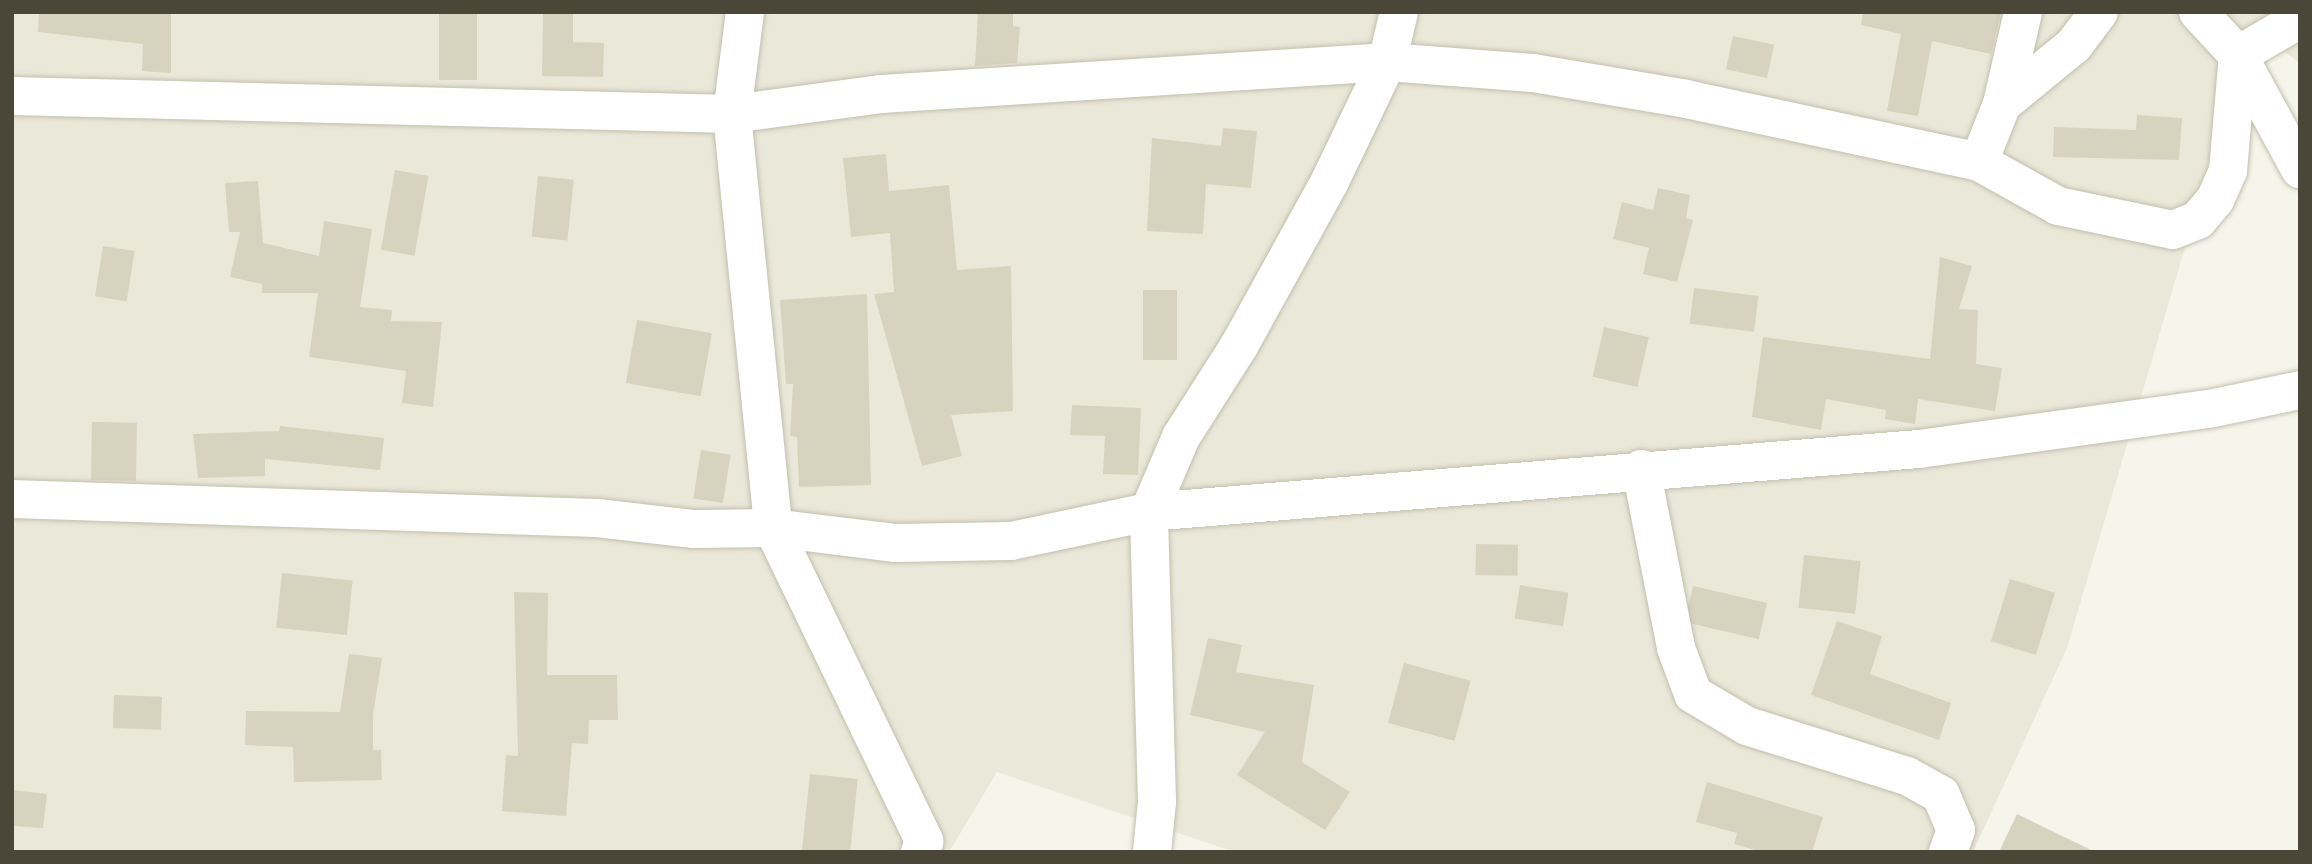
<!DOCTYPE html>
<html>
<head>
<meta charset="utf-8">
<style>
	body { margin:0 }
	#map { position:relative; width:2312px; height:864px; overflow:hidden; background:#f6f5eb; font-family:"Exo 2",sans-serif }
	div>[style] { position:absolute }
	[style*='--x'] { left:calc(var(--x)*1px); top:calc(var(--y)*1px); width:calc(var(--w)*1px); rotate:calc(var(--a)*1deg) }
	.residential>* { inset:0; background:#eae8d9 }
	.building>* { inset:0; background:#d8d3bf; transform-origin:0 0 }
	.roads { filter:drop-shadow(0 0 2px #c2bfad) drop-shadow(0 0 2px #c2bfad) }
	.minor>* { height:38px; margin:-19px; padding:0 19px; transform-origin:19px; border-radius:19px; background:#fff }
	span { translate:-50% -50%; white-space:nowrap; text-align:center; line-height:1.15; -webkit-text-stroke:6px #fff; paint-order:stroke }
	.frame { position:absolute; inset:0; border:14px solid #4b4738; pointer-events:none }
</style>
</head>
<body>
<div id="map">
	<div class="residential">
		<i style="clip-path:polygon(12px 12px,2300px 12px,2300px 63px,2250px 27px,2067px 648px,1973px 852px,1235px 852px,997px 772px,949px 852px,12px 852px)"></i>
	</div>
	<div class="building">
		<i style="clip-path:polygon(39px 12px,171px 12px,171px 73px,142px 71px,143px 44px,38px 32px)"></i>
		<i style="left:439px;top:12px;width:38px;height:68px"></i>
		<i style="clip-path:polygon(543px 12px,573px 12px,573px 42px,604px 43px,603px 77px,542px 76px)"></i>
		<i style="clip-path:polygon(978px 12px,1013px 12px,1013px 26px,1020px 27px,1017px 63px,975px 66px)"></i>
		<i style="clip-path:polygon(1863px 12px,2001px 12px,1991px 54px,1932px 41px,1918px 116px,1887px 111px,1901px 34px,1861px 25px)"></i>
		<i style="left:1733px;top:36px;width:42px;height:34px;rotate:12deg"></i>
		<i style="clip-path:polygon(2137px 115px,2182px 118px,2179px 160px,2053px 157px,2054px 127px,2136px 130px)"></i>
		<i style="clip-path:polygon(1223px 128px,1257px 131px,1251px 188px,1206px 184px,1203px 234px,1147px 231px,1152px 138px,1221px 146px)"></i>
		<i style="clip-path:polygon(886px 154px,889px 191px,949px 185px,957px 270px,1011px 266px,1013px 411px,951px 415px,962px 456px,922px 466px,874px 294px,894px 292px,890px 233px,851px 237px,843px 158px)"></i>
		<i style="left:395px;top:170px;width:34px;height:81px;rotate:10deg"></i>
		<i style="left:538px;top:176px;width:36px;height:61px;rotate:6deg"></i>
		<i style="clip-path:polygon(258px 181px,263px 243px,319px 256px,324px 221px,372px 229px,360px 307px,392px 310px,391px 321px,442px 322px,433px 407px,402px 403px,406px 371px,309px 357px,318px 293px,262px 293px,262px 284px,230px 277px,240px 232px,229px 232px,225px 183px)"></i>
		<i style="clip-path:polygon(1658px 188px,1690px 195px,1686px 218px,1693px 220px,1677px 282px,1643px 274px,1649px 248px,1613px 239px,1622px 202px,1653px 210px)"></i>
		<i style="left:103px;top:246px;width:32px;height:51px;rotate:9deg"></i>
		<i style="clip-path:polygon(1940px 257px,1972px 266px,1959px 309px,1978px 310px,1976px 364px,2002px 368px,1995px 411px,1918px 399px,1915px 424px,1885px 419px,1886px 410px,1826px 399px,1821px 430px,1752px 417px,1763px 337px,1930px 359px)"></i>
		<i style="left:1694px;top:288px;width:65px;height:36px;rotate:7deg"></i>
		<i style="left:1143px;top:290px;width:34px;height:70px"></i>
		<i style="clip-path:polygon(867px 294px,871px 485px,799px 487px,797px 437px,790px 436px,793px 384px,786px 384px,780px 300px)"></i>
		<i style="left:637px;top:320px;width:76px;height:64px;rotate:10deg"></i>
		<i style="left:1604px;top:327px;width:46px;height:51px;rotate:13deg"></i>
		<i style="clip-path:polygon(1072px 405px,1141px 408px,1138px 475px,1103px 474px,1105px 436px,1070px 435px)"></i>
		<i style="left:92px;top:422px;width:45px;height:58px;rotate:1deg"></i>
		<i style="clip-path:polygon(280px 426px,384px 438px,380px 470px,265px 459px,265px 476px,198px 478px,193px 434px,279px 431px)"></i>
		<i style="left:701px;top:450px;width:30px;height:49px;rotate:9deg"></i>
		<i style="left:1476px;top:544px;width:42px;height:31px;rotate:1deg"></i>
		<i style="left:1804px;top:555px;width:57px;height:53px;rotate:6deg"></i>
		<i style="left:282px;top:573px;width:71px;height:55px;rotate:6deg"></i>
		<i style="left:2010px;top:579px;width:47px;height:65px;rotate:17deg"></i>
		<i style="left:1520px;top:585px;width:49px;height:34px;rotate:9deg"></i>
		<i style="left:1693px;top:586px;width:76px;height:37px;rotate:13deg"></i>
		<i style="clip-path:polygon(514px 592px,548px 593px,547px 675px,617px 675px,618px 720px,589px 720px,588px 744px,572px 743px,566px 816px,502px 811px,506px 755px,518px 756px)"></i>
		<i style="clip-path:polygon(1837px 621px,1882px 636px,1870px 674px,1951px 703px,1939px 740px,1811px 695px)"></i>
		<i style="clip-path:polygon(1208px 638px,1242px 645px,1236px 672px,1314px 685px,1302px 762px,1350px 792px,1325px 830px,1237px 775px,1265px 732px,1190px 715px)"></i>
		<i style="clip-path:polygon(349px 654px,382px 658px,373px 715px,373px 750px,381px 750px,382px 780px,294px 782px,293px 747px,245px 745px,246px 711px,340px 712px)"></i>
		<i style="left:1404px;top:663px;width:69px;height:62px;rotate:15deg"></i>
		<i style="left:114px;top:695px;width:48px;height:33px;rotate:2deg"></i>
		<i style="left:810px;top:774px;width:48px;height:78px;rotate:6deg"></i>
		<i style="clip-path:polygon(1707px 782px,1823px 817px,1812px 852px,1762px 852px,1734px 844px,1737px 833px,1696px 822px)"></i>
		<i style="clip-path:polygon(12px 790px,47px 794px,43px 828px,12px 826px)"></i>
		<i style="clip-path:polygon(2017px 814px,2095px 852px,1999px 852px)"></i>
	</div>
	<div class="roads">
		<div class="minor">
			<i style="--x:745;--y:12;--w:103;--a:97.3"></i>
			<i style="--x:732;--y:114;--w:416;--a:84.3"></i>
			<i style="--x:773;--y:528;--w:348;--a:64.2"></i>
			<i style="--x:924;--y:841;--w:12;--a:110"></i>
			<i style="--x:2198;--y:12;--w:59;--a:47.1"></i>
			<i style="--x:2238;--y:55;--w:130;--a:61.5"></i>
			<i style="--x:12;--y:96;--w:720;--a:1.43"></i>
			<i style="--x:732;--y:114;--w:150;--a:-7.6"></i>
			<i style="--x:881;--y:94;--w:507;--a:-3.62"></i>
			<i style="--x:1387;--y:62;--w:146;--a:4.3"></i>
			<i style="--x:1533;--y:73;--w:155;--a:9.6"></i>
			<i style="--x:1686;--y:99;--w:300;--a:12.1"></i>
			<i style="--x:1979;--y:162;--w:90;--a:29.1"></i>
			<i style="--x:2058;--y:206;--w:117;--a:11.8"></i>
			<i style="--x:2173;--y:230;--w:27;--a:-22"></i>
			<i style="--x:2198;--y:220;--w:26;--a:-50"></i>
			<i style="--x:2215;--y:200;--w:32;--a:-66"></i>
			<i style="--x:2228;--y:171;--w:116;--a:-85.1"></i>
			<i style="--x:2238;--y:55;--w:72;--a:-30.1"></i>
			<i style="--x:2002;--y:104;--w:93;--a:-39.3"></i>
			<i style="--x:2074;--y:45;--w:41;--a:-52.9"></i>
			<i style="--x:1979;--y:162;--w:62;--a:-68.4"></i>
			<i style="--x:2002;--y:104;--w:94;--a:-77.1"></i>
			<i style="--x:1641;--y:469;--w:182;--a:78.9"></i>
			<i style="--x:1676;--y:648;--w:49;--a:69.7"></i>
			<i style="--x:1693;--y:694;--w:63;--a:30.7"></i>
			<i style="--x:1747;--y:726;--w:168;--a:17.4"></i>
			<i style="--x:1907;--y:776;--w:39;--a:29"></i>
			<i style="--x:1941;--y:795;--w:38;--a:67"></i>
			<i style="--x:1956;--y:830;--w:23;--a:110"></i>
			<i style="--x:12;--y:499;--w:585;--a:1.86"></i>
			<i style="--x:597;--y:518;--w:98;--a:6.5"></i>
			<i style="--x:694;--y:529;--w:79;--a:-0.7"></i>
			<i style="--x:773;--y:528;--w:124;--a:7"></i>
			<i style="--x:896;--y:543;--w:115;--a:-1"></i>
			<i style="--x:1011;--y:541;--w:141;--a:-11.9"></i>
			<i style="--x:1149;--y:512;--w:773;--a:-4.68"></i>
			<i style="--x:1919;--y:449;--w:293;--a:-7.9"></i>
			<i style="--x:2209;--y:409;--w:93;--a:-11.8"></i>
			<i style="--x:1152;--y:852;--w:50;--a:-84.3"></i>
			<i style="--x:1157;--y:802;--w:290;--a:-91.6"></i>
			<i style="--x:1149;--y:512;--w:82;--a:-66.9"></i>
			<i style="--x:1181;--y:437;--w:108;--a:-57.5"></i>
			<i style="--x:1239;--y:346;--w:188;--a:-61.1"></i>
			<i style="--x:1330;--y:181;--w:132;--a:-64.4"></i>
			<i style="--x:1387;--y:62;--w:51;--a:-76.5"></i>
		</div>
	</div>
	<div class="frame"></div>
</div>
</body>
</html>
